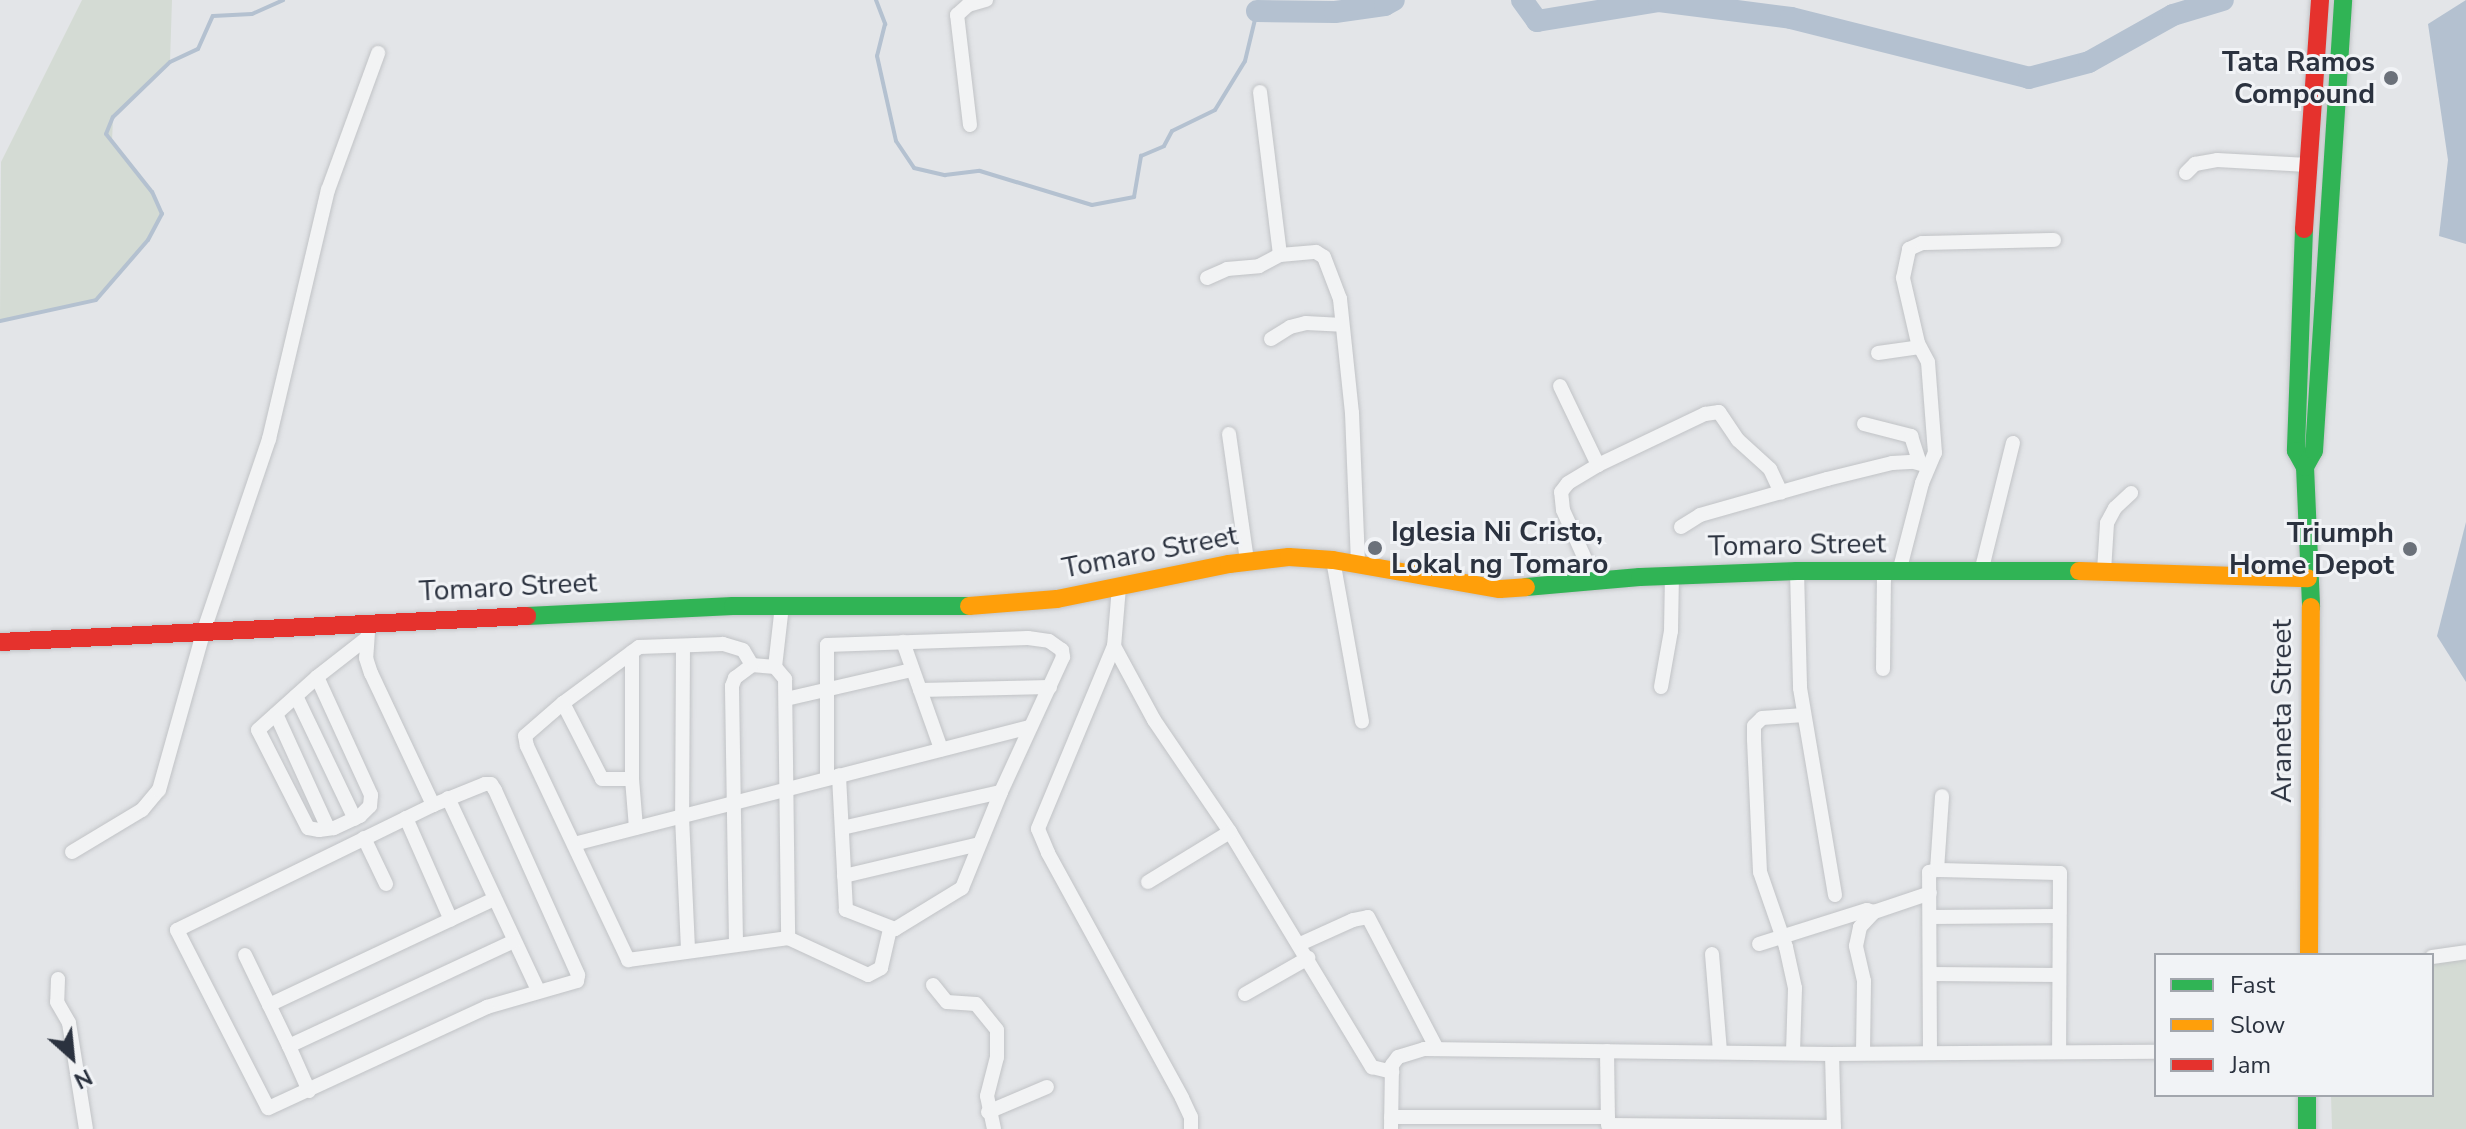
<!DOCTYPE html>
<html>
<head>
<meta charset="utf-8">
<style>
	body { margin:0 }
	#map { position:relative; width:2466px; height:1129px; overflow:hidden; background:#e3e5e8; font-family:"Nunito Sans",sans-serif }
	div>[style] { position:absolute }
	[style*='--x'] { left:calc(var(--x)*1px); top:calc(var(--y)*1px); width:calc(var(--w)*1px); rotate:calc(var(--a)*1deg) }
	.green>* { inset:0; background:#d4dbd4 }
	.water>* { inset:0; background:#b4c1d0 }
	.stream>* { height:4px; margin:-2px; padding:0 2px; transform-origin:2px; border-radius:2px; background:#b4c1d0 }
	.river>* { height:22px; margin:-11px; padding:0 11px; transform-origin:11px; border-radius:11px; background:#b4c1d0 }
	.roads { filter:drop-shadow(0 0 2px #c1c3c6) drop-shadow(0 0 2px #c1c3c6) }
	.street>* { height:14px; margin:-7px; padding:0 7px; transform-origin:7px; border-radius:7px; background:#f2f3f4 }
	.fast>* { height:18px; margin:-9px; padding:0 9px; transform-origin:9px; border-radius:9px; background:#30b455 }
	.slow>* { height:18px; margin:-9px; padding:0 9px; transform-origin:9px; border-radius:9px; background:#ff9f0a }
	.jam>* { height:18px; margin:-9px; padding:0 9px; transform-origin:9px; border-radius:9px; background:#e5322d }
	.dots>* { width:22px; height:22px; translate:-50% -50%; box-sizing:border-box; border:4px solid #f1f3f6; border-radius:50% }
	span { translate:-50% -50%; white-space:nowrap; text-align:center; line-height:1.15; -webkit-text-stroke:6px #f1f3f6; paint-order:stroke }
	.poi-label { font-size:28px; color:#2b323f; font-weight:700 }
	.right { translate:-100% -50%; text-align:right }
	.left { translate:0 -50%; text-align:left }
	.street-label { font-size:28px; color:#2b323f }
	.legend { position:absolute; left:2154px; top:953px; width:280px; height:144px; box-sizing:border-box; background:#f1f3f6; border:2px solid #a2a6ad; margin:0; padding:10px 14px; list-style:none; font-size:24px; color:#2b323f }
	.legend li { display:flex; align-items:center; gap:16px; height:40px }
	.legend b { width:40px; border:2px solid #a2a6ad }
	.north { position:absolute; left:32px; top:1017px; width:80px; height:80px; -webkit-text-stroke:6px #f1f3f6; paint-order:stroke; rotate:153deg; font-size:22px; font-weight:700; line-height:32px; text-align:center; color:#2b323f }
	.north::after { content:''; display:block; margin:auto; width:28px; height:36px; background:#2b323f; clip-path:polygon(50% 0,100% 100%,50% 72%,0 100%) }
</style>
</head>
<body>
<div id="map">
	<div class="green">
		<i style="clip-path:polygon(82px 0,172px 0,170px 62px,113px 118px,112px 142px,152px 192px,162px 214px,148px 240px,96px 300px,0 321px,1px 162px)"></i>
		<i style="clip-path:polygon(2466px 960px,2466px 1129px,2332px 1129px,2331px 1095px,2432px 1095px,2432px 963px)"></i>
	</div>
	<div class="water">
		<i style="clip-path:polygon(2466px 0,2466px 244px,2439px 236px,2448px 160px,2428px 24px)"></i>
		<i style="clip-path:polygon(2466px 522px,2466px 682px,2437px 636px)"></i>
	</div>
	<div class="stream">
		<i style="--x:876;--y:0;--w:26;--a:69"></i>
		<i style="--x:885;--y:24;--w:33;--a:104"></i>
		<i style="--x:877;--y:56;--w:87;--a:77.4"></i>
		<i style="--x:896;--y:141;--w:32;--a:56"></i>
		<i style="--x:914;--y:168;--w:32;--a:13"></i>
		<i style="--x:945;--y:175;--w:35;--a:-7"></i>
		<i style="--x:980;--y:171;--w:117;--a:16.9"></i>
		<i style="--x:1092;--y:205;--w:43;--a:-10.8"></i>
		<i style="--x:1134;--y:197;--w:42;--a:-80.3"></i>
		<i style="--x:1141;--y:156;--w:25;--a:-23"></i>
		<i style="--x:1164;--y:146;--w:17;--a:-62"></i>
		<i style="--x:1172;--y:131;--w:48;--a:-26"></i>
		<i style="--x:1215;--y:110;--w:57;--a:-58.5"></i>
		<i style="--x:1245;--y:61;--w:51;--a:-76.5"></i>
		<i style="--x:0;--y:321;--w:98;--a:-12.3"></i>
		<i style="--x:96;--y:300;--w:79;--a:-49.1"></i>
		<i style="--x:148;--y:240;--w:30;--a:-62"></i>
		<i style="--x:162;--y:214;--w:24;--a:-114"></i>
		<i style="--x:152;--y:192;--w:74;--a:-128.4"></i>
		<i style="--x:106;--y:134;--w:18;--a:-68"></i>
		<i style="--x:113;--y:117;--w:79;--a:-44"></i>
		<i style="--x:170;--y:62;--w:31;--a:-25"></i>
		<i style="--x:198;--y:49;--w:36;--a:-66"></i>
		<i style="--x:213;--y:16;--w:39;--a:-3"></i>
		<i style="--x:252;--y:14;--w:34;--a:-24"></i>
	</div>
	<div class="river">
		<i style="--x:1522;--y:0;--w:26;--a:54"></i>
		<i style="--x:1537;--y:21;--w:124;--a:-9.3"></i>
		<i style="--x:1659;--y:1;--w:133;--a:7.3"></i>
		<i style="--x:1791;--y:18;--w:245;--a:14.1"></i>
		<i style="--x:2029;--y:78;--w:62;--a:-14.9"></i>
		<i style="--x:2089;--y:62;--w:96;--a:-29.2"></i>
		<i style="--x:2173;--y:15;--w:52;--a:-16.7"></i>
		<i style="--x:1257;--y:11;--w:78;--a:0.7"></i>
		<i style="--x:1335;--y:12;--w:50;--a:-8"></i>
		<i style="--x:1385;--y:5;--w:10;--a:-29"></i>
	</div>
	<div class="roads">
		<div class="street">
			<i style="--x:1260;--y:92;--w:164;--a:83"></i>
			<i style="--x:970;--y:125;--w:111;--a:-96.7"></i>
			<i style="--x:957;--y:15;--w:15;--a:-42"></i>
			<i style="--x:968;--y:5;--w:19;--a:-16"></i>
			<i style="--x:2186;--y:173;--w:13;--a:-45"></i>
			<i style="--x:2195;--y:164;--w:22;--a:-10"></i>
			<i style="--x:2217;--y:160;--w:91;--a:3.1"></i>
			<i style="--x:1207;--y:278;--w:22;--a:-24"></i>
			<i style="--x:1227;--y:269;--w:32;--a:-5"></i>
			<i style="--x:1259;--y:266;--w:24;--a:-28"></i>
			<i style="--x:1280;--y:255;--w:36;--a:-5"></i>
			<i style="--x:1316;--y:252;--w:9;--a:32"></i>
			<i style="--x:1324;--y:257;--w:45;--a:69.1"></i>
			<i style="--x:1340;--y:299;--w:115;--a:84"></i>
			<i style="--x:1352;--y:413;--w:152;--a:87.7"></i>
			<i style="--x:1271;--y:339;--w:22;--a:-32"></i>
			<i style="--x:1290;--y:327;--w:16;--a:-14"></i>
			<i style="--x:1306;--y:323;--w:36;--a:3"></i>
			<i style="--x:1878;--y:353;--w:42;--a:-8.1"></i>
			<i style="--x:1560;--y:386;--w:88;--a:64.3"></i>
			<i style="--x:1864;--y:424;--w:49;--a:14.3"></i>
			<i style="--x:1911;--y:436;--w:28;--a:72"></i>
			<i style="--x:1229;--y:434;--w:128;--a:81.9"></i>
			<i style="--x:1681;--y:527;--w:22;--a:-32"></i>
			<i style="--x:1700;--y:515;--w:132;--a:-15.8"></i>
			<i style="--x:1827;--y:479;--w:67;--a:-13.8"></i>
			<i style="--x:1892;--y:463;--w:22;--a:-3"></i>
			<i style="--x:1914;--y:462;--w:15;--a:16"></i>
			<i style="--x:1333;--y:560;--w:164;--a:79.8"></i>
			<i style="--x:1797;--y:571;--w:117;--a:88.5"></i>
			<i style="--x:1800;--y:688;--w:210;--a:80.4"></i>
			<i style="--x:2104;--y:571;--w:48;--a:-86.4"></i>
			<i style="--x:2107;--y:523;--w:17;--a:-62"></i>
			<i style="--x:2115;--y:508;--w:22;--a:-43"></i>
			<i style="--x:1899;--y:572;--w:92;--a:-75.5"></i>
			<i style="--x:1922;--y:483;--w:33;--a:-67"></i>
			<i style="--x:1935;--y:453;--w:91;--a:-94.4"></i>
			<i style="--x:1928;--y:362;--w:21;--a:-118"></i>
			<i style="--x:1918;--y:343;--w:67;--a:-103"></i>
			<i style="--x:1903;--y:278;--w:30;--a:-78"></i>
			<i style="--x:1909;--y:249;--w:14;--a:-25"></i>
			<i style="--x:1922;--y:243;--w:132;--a:-1.3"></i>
			<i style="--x:1981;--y:572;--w:133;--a:-76.1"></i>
			<i style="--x:1595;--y:581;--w:78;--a:-114.3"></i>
			<i style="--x:1563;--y:510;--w:18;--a:-96"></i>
			<i style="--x:1561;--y:492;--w:11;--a:-52"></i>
			<i style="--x:1568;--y:483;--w:35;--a:-31"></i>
			<i style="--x:1598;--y:465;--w:119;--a:-25.5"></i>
			<i style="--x:1705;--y:414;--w:14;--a:-8"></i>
			<i style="--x:1719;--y:412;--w:34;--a:56"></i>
			<i style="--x:1738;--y:440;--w:43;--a:42.2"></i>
			<i style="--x:1770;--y:469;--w:26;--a:65"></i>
			<i style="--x:1119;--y:587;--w:59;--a:94.8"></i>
			<i style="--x:1114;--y:646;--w:198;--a:112.6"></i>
			<i style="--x:1038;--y:829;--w:26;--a:67"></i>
			<i style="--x:1048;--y:853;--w:279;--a:61.3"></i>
			<i style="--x:1182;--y:1098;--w:21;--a:65"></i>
			<i style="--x:1191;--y:1117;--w:12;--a:90"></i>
			<i style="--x:368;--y:632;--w:26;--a:94"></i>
			<i style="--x:366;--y:658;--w:16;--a:72"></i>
			<i style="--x:371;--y:673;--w:146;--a:64.8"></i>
			<i style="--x:903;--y:642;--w:114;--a:70.4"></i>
			<i style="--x:683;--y:646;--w:171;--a:90.3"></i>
			<i style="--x:682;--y:817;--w:134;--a:87.4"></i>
			<i style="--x:1114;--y:646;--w:84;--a:61.6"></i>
			<i style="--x:1154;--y:720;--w:135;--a:55.8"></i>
			<i style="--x:1230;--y:832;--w:275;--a:58.9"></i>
			<i style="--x:1372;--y:1067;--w:21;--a:14"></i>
			<i style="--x:752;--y:665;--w:23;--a:5"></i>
			<i style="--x:775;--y:667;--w:16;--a:50"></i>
			<i style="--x:785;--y:679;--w:259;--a:89.3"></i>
			<i style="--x:775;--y:667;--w:61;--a:-83.5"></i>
			<i style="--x:1883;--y:669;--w:97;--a:-89.4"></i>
			<i style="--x:317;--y:677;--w:130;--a:65.4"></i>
			<i style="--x:371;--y:795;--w:11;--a:95"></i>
			<i style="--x:370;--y:806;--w:14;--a:135"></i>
			<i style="--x:360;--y:816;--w:29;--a:155"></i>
			<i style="--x:334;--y:828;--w:15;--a:172"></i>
			<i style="--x:319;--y:830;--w:11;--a:-170"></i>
			<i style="--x:308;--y:828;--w:110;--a:-117"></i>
			<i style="--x:258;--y:730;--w:79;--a:-41.9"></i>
			<i style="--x:317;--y:677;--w:63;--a:-38"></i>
			<i style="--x:1661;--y:687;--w:57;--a:-79.9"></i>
			<i style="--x:1671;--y:631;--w:55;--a:-89"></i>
			<i style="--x:920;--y:690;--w:130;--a:-1.3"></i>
			<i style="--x:296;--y:696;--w:136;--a:64.4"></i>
			<i style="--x:786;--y:699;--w:129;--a:-13"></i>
			<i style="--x:563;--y:703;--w:85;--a:62.8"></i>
			<i style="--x:602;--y:779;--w:30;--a:0"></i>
			<i style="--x:632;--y:779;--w:127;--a:-90"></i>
			<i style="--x:276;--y:714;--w:125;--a:65.5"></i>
			<i style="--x:827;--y:778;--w:133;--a:-90"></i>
			<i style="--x:827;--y:645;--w:201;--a:-2"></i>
			<i style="--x:1028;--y:638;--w:21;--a:8"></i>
			<i style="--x:1049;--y:641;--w:16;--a:35"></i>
			<i style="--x:1062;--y:650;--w:7;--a:82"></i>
			<i style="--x:1063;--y:657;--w:149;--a:114.7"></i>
			<i style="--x:1001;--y:792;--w:104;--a:112.1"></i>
			<i style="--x:962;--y:888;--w:79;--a:148.5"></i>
			<i style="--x:895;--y:929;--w:53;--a:-158.8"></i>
			<i style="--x:846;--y:910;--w:135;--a:-93"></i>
			<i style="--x:632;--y:779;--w:49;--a:85.3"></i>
			<i style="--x:485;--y:784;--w:6;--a:0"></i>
			<i style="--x:491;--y:784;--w:7;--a:56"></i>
			<i style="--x:495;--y:790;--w:203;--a:65.8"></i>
			<i style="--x:578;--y:975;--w:6;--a:99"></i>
			<i style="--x:577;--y:981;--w:94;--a:163.9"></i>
			<i style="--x:487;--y:1007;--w:241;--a:155.2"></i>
			<i style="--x:268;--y:1108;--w:200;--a:-117.1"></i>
			<i style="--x:177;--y:930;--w:285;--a:-26"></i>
			<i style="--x:433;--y:805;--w:56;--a:-22"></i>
			<i style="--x:448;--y:798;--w:212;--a:64.9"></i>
			<i style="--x:406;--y:818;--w:111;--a:66.2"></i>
			<i style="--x:842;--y:828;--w:163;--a:-12.8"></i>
			<i style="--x:364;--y:838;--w:51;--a:64.4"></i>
			<i style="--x:574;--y:844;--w:471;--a:-14.4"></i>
			<i style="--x:72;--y:852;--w:82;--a:-31"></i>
			<i style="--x:142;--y:810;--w:26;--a:-50"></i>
			<i style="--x:159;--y:790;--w:166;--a:-74.3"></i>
			<i style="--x:204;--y:630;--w:202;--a:-71.2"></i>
			<i style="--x:269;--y:439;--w:256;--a:-76.7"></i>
			<i style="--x:328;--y:190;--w:146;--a:-69.9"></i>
			<i style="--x:1937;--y:870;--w:74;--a:-86.1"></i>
			<i style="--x:844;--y:876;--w:139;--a:-13.3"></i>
			<i style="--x:1148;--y:882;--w:96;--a:-31.4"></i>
			<i style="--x:1930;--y:917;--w:128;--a:-0.4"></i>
			<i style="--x:736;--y:943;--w:257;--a:-90.9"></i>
			<i style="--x:732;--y:686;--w:9;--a:-69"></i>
			<i style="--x:735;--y:678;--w:21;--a:-37"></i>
			<i style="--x:752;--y:665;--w:17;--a:-121"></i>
			<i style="--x:743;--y:650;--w:21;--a:-163"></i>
			<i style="--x:723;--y:644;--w:84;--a:178"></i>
			<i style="--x:639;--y:647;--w:94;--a:143.6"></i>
			<i style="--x:563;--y:703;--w:50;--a:139"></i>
			<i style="--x:525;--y:736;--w:10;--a:79"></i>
			<i style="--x:527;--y:746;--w:237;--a:64.7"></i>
			<i style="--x:628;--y:960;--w:162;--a:-7.8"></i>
			<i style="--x:788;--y:938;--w:88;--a:24.8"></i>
			<i style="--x:868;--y:975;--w:15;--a:-28"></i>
			<i style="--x:881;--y:968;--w:39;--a:-77"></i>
			<i style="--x:1300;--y:944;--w:58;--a:-24.4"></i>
			<i style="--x:1353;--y:920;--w:15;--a:-11"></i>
			<i style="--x:1368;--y:917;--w:149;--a:62.4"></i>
			<i style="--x:1759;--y:944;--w:113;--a:-17.5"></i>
			<i style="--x:1867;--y:910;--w:7;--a:16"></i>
			<i style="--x:1712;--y:954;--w:97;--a:85.3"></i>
			<i style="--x:245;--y:955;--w:101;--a:64.2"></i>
			<i style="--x:2432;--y:957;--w:34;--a:-8"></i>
			<i style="--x:1930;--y:974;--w:129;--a:0.4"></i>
			<i style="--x:58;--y:979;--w:23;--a:92"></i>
			<i style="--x:57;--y:1002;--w:24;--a:60"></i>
			<i style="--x:69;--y:1023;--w:107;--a:80.9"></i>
			<i style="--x:933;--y:985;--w:22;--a:51"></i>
			<i style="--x:947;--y:1002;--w:29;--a:4"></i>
			<i style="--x:976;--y:1004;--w:33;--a:51"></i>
			<i style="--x:997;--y:1030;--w:27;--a:90"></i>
			<i style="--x:997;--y:1057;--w:40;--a:104.4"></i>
			<i style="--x:987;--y:1096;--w:34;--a:78"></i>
			<i style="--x:1245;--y:994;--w:73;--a:-29.7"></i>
			<i style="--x:269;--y:1005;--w:249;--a:-25.2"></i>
			<i style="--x:1607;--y:1051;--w:72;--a:89.2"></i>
			<i style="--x:1793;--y:1052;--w:64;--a:-88.2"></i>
			<i style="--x:1795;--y:988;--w:42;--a:-102.4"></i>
			<i style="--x:1786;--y:947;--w:79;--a:-109.1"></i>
			<i style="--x:1760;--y:872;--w:133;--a:-92.6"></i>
			<i style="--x:1754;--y:739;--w:13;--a:-90"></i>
			<i style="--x:1754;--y:726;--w:11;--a:-45"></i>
			<i style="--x:1762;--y:718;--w:42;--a:-4.1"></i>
			<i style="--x:1863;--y:1053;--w:72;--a:-89.2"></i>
			<i style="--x:1864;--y:981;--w:36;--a:-103"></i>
			<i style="--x:1856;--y:946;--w:19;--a:-78"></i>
			<i style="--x:1860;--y:927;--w:21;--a:-47"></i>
			<i style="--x:1874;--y:912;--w:59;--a:-18.7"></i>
			<i style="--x:1930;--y:1053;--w:181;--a:-90.3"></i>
			<i style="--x:1929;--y:872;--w:8;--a:-14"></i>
			<i style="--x:1937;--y:870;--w:123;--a:1.4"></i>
			<i style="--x:2060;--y:873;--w:179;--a:90.3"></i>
			<i style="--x:1832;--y:1054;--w:75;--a:88.5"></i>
			<i style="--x:309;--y:1091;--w:49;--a:-114"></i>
			<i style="--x:289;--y:1046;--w:248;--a:-25"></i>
			<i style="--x:988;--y:1112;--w:64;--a:-23"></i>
			<i style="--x:1391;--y:1117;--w:217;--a:0"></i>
			<i style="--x:1608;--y:1125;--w:226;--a:0.5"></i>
			<i style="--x:1391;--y:1129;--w:64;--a:-89.1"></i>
			<i style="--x:1392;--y:1065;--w:10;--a:-53"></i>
			<i style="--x:1398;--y:1057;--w:27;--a:-17"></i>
			<i style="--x:1424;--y:1049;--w:408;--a:0.7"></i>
			<i style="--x:1832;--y:1054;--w:324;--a:-0.4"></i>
		</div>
		<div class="fast">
			<i style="--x:2304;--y:229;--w:222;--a:92.1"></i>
			<i style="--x:2296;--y:451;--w:18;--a:61"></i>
			<i style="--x:2305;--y:467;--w:140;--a:87.5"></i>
			<i style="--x:2305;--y:467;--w:18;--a:-61"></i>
			<i style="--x:2314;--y:451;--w:452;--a:-86.3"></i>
			<i style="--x:1526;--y:587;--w:114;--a:-5"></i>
			<i style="--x:1640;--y:577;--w:157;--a:-2.2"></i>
			<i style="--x:1797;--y:571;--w:282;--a:0"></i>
			<i style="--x:527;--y:616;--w:206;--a:-2.8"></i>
			<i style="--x:733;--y:606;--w:236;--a:0"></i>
			<i style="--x:2307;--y:1095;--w:34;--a:90"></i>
		</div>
		<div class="slow">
			<i style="--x:2079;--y:571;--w:229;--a:1.8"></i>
			<i style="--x:969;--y:606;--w:88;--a:-4.5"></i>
			<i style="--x:1057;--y:599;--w:176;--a:-11.5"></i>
			<i style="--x:1229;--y:564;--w:60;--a:-6.7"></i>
			<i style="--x:1289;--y:557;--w:44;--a:3.9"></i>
			<i style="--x:1333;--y:560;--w:169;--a:9.9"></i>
			<i style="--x:1500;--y:589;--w:26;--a:-4"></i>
			<i style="--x:2309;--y:955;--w:348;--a:-89.7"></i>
		</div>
		<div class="jam">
			<i style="--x:2304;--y:229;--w:230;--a:-86"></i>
			<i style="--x:0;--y:642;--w:528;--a:-2.82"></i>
		</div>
	</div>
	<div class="dots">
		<i style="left:2391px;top:78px;background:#6b717a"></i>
		<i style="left:1375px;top:548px;background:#6b717a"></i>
		<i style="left:2410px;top:549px;background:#6b717a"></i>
	</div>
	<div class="poi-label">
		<span class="right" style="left:2375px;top:78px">Tata Ramos<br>Compound</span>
		<span class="left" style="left:1391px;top:548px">Iglesia Ni Cristo,<br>Lokal ng Tomaro</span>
		<span class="right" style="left:2394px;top:549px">Triumph<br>Home Depot</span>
	</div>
	<div class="street-label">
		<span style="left:1797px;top:545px;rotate:-1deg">Tomaro Street</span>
		<span style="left:1150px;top:552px;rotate:-11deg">Tomaro Street</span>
		<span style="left:508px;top:587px;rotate:-3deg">Tomaro Street</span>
		<span style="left:2282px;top:711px;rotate:-90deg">Araneta Street</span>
	</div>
	<ul class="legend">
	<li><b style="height:10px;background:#30b455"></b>Fast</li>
	<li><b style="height:10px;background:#ff9f0a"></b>Slow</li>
	<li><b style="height:10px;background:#e5322d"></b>Jam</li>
	</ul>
	<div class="north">N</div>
</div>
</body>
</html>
